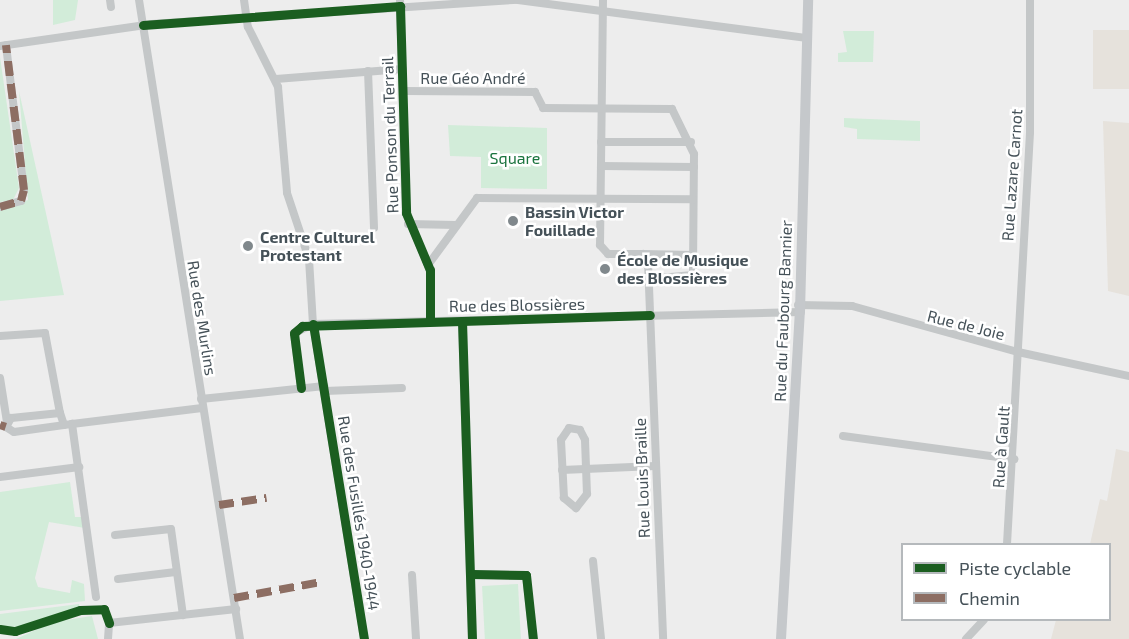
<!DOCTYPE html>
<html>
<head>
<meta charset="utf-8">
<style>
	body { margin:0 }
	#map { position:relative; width:1129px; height:639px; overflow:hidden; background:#ededed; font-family:"Exo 2",sans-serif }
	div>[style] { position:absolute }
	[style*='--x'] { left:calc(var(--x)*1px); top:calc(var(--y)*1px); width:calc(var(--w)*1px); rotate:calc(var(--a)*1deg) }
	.commercial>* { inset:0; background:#e6e2dc; transform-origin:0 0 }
	.green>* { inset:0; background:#d2ecd9; transform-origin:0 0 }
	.street>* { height:8px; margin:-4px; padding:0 4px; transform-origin:4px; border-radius:4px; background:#c4c7c8 }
	.secondary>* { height:10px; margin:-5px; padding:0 5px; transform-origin:5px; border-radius:5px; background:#c5c8cb }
	.quiet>* { height:8px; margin-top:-4px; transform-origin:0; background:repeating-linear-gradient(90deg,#8d6e63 0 15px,transparent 0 23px) }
	.cycleway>* { height:9px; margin:-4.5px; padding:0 4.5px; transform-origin:4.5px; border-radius:4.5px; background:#1b5e20 }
	.dots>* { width:16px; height:16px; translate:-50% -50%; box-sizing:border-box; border:3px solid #fff; border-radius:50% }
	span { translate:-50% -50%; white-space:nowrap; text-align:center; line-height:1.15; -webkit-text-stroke:5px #fff; paint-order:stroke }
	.street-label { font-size:16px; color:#455158 }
	.park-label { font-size:16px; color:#1b743f }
	.poi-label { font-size:16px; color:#455158; font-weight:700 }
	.left { translate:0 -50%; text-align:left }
	.legend { position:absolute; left:901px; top:543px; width:210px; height:78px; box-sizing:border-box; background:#fff; border:2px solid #b5b9bc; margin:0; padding:8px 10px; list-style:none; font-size:18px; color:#455158 }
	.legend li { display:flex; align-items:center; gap:12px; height:30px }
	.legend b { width:30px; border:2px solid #b5b9bc }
</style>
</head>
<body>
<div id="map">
	<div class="commercial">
		<i style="left:1093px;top:30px;width:36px;height:59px"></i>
		<i style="clip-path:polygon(1103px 121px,1129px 123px,1129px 296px,1108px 291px)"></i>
		<i style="clip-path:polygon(1116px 449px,1129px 452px,1129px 639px,1051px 639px,1056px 620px,1110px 620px,1110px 544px,1090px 544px,1100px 499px,1107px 501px)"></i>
	</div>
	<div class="green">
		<i style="clip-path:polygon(53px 0,78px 0,75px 20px,53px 25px)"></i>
		<i style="clip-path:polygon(843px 31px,874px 31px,873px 62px,838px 62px,838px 53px,847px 52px)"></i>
		<i style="clip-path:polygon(0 57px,19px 188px,13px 200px,0 202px)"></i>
		<i style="clip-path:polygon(19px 91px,64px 295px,0 301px,0 211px,28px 200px)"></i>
		<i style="clip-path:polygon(844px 118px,920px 121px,920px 141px,857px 139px,857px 129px,844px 127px)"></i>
		<i style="clip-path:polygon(448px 125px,547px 128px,547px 189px,481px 188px,481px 157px,450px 156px)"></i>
		<i style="clip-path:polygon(70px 482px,75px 517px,83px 517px,85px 528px,49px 522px,35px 578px,38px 587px,70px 593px,72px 580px,84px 584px,85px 601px,0 611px,0 492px)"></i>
		<i style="left:518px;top:584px;width:55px;height:36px;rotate:87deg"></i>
		<i style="clip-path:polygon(79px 604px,80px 609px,19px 627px,0 627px,0 614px)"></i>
		<i style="clip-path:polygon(92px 616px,98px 639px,16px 639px,53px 622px)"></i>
	</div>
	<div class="street">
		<i style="--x:110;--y:0;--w:7;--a:82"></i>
		<i style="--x:139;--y:0;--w:647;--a:81.02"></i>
		<i style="--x:244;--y:0;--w:27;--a:82"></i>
		<i style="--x:248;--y:27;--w:67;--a:63.4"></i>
		<i style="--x:278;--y:87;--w:106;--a:85.1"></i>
		<i style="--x:287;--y:193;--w:70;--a:71.6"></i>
		<i style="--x:309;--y:259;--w:65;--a:86.5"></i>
		<i style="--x:313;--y:324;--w:319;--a:80.8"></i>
		<i style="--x:400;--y:0;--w:213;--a:88.4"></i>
		<i style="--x:406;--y:213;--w:62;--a:67.2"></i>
		<i style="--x:430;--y:270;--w:51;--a:90"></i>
		<i style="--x:603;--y:0;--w:245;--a:90.7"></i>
		<i style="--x:600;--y:245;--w:12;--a:48"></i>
		<i style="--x:608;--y:254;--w:35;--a:0"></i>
		<i style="--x:643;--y:254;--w:9;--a:58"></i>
		<i style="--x:648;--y:262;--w:377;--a:87.7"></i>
		<i style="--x:0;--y:46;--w:154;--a:-8.2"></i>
		<i style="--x:152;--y:24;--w:367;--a:-3.8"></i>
		<i style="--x:518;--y:0;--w:292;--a:7.5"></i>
		<i style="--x:368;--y:71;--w:157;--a:87.8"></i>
		<i style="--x:276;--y:79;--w:127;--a:-4.5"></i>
		<i style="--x:405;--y:91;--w:130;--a:0.4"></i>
		<i style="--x:535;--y:92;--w:18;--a:63"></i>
		<i style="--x:543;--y:108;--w:129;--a:0.4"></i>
		<i style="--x:672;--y:109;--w:50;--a:63.9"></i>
		<i style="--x:694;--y:154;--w:121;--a:90.5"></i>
		<i style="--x:693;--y:275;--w:45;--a:174.9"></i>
		<i style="--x:601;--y:142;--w:90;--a:0"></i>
		<i style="--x:601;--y:166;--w:93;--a:0.6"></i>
		<i style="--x:0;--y:207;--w:22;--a:-16"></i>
		<i style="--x:21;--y:201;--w:11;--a:-75"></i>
		<i style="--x:24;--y:190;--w:146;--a:-97.1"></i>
		<i style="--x:408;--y:224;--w:48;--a:1.2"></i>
		<i style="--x:643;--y:254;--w:50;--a:1.1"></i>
		<i style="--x:428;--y:265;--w:83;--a:-53.8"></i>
		<i style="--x:477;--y:198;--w:216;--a:0.3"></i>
		<i style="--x:798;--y:305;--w:54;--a:1.1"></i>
		<i style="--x:852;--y:306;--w:172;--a:15.5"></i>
		<i style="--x:1018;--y:352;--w:114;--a:12.2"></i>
		<i style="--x:462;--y:321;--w:318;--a:88.2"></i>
		<i style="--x:0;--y:336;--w:45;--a:-3.8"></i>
		<i style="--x:45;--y:333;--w:81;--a:79.4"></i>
		<i style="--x:0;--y:378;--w:45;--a:81"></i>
		<i style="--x:301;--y:388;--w:55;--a:-97.3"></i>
		<i style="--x:294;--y:333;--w:21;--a:-25"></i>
		<i style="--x:313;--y:324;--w:487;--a:-1.4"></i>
		<i style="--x:325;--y:391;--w:77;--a:-2.2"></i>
		<i style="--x:201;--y:399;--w:124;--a:-6"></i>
		<i style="--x:64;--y:425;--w:13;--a:-108"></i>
		<i style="--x:60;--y:413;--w:49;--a:174.2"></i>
		<i style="--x:11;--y:418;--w:10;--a:119"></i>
		<i style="--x:6;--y:427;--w:9;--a:32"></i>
		<i style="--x:14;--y:432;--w:59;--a:-7.9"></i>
		<i style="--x:569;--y:428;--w:11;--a:10"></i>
		<i style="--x:580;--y:430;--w:11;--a:63"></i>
		<i style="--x:585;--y:440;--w:54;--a:87.9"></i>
		<i style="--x:587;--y:494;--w:18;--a:128"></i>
		<i style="--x:576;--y:508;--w:16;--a:-140"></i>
		<i style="--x:564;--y:498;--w:58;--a:-93"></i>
		<i style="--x:561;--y:440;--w:14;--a:-56"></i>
		<i style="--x:843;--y:436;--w:173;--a:7.7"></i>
		<i style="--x:562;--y:470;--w:93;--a:-2.5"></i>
		<i style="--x:0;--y:477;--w:80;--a:-7.2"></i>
		<i style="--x:115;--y:535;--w:56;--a:-6.1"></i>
		<i style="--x:171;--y:529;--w:87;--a:82.1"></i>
		<i style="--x:1007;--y:544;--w:413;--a:-86.8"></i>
		<i style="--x:1030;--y:132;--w:132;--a:-90"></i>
		<i style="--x:593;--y:561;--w:78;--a:84.1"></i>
		<i style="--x:472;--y:574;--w:54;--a:1.1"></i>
		<i style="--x:526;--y:575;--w:64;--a:83.8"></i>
		<i style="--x:412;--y:575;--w:64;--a:86.4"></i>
		<i style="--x:118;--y:579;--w:58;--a:-6.9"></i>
		<i style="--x:96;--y:597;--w:175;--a:-97.9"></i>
		<i style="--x:72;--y:424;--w:131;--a:-7"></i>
		<i style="--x:108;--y:639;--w:16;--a:-86"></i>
		<i style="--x:109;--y:623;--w:128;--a:-6.3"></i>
		<i style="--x:966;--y:639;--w:26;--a:-47"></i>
	</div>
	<div class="secondary">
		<i style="--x:781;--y:639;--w:328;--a:-86.7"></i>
		<i style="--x:800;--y:312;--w:312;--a:-88.5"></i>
	</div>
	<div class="quiet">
		<i style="--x:0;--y:207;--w:22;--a:-16"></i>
		<i style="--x:21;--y:201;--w:11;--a:-75"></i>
		<i style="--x:24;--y:190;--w:146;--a:-97.1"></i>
		<i style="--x:0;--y:425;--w:6;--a:18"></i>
		<i style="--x:219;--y:505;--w:48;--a:-8.5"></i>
		<i style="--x:234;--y:598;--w:88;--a:-10.4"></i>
	</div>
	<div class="cycleway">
		<i style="--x:143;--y:25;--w:258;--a:-4.2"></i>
		<i style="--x:400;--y:6;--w:207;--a:88.3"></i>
		<i style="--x:406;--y:213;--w:62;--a:67.2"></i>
		<i style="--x:430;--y:270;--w:51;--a:90"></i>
		<i style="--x:462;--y:321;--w:318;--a:88.2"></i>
		<i style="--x:313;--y:324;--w:319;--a:80.8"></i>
		<i style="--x:301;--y:388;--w:55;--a:-97.3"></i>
		<i style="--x:294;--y:333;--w:11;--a:-41"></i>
		<i style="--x:302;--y:326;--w:348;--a:-1.8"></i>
		<i style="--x:472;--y:574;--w:54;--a:1.1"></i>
		<i style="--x:526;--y:575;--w:64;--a:83.8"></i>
		<i style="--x:0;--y:629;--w:15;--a:8"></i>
		<i style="--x:15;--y:631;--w:68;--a:-17.9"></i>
		<i style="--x:80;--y:610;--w:24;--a:-2"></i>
		<i style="--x:104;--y:609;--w:15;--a:70"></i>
	</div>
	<div class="dots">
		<i style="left:513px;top:221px;background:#80888c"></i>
		<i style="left:248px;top:246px;background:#80888c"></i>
		<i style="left:605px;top:269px;background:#80888c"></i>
	</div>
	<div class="street-label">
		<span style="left:473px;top:78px">Rue Géo André</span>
		<span style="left:390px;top:135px;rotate:-92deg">Rue Ponson du Terrail</span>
		<span style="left:1012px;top:175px;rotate:-86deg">Rue Lazare Carnot</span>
		<span style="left:517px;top:305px;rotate:-1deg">Rue des Blossières</span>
		<span style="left:783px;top:311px;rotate:-88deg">Rue du Faubourg Bannier</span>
		<span style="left:202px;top:318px;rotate:81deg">Rue des Murlins</span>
		<span style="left:966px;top:325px;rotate:14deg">Rue de Joie</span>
		<span style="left:1001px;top:447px;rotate:-86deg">Rue à Gault</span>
		<span style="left:642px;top:478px;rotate:-92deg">Rue Louis Braille</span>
		<span style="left:359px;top:513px;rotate:81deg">Rue des Fusillés 1940-1944</span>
	</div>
	<div class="park-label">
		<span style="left:515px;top:158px">Square</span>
	</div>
	<div class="poi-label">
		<span class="left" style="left:525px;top:221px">Bassin Victor<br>Fouillade</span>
		<span class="left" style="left:260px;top:246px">Centre Culturel<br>Protestant</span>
		<span class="left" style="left:617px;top:269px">École de Musique<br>des Blossières</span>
	</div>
	<ul class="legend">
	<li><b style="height:8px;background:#1b5e20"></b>Piste cyclable</li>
	<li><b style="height:8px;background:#8d6e63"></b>Chemin</li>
	</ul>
</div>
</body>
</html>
